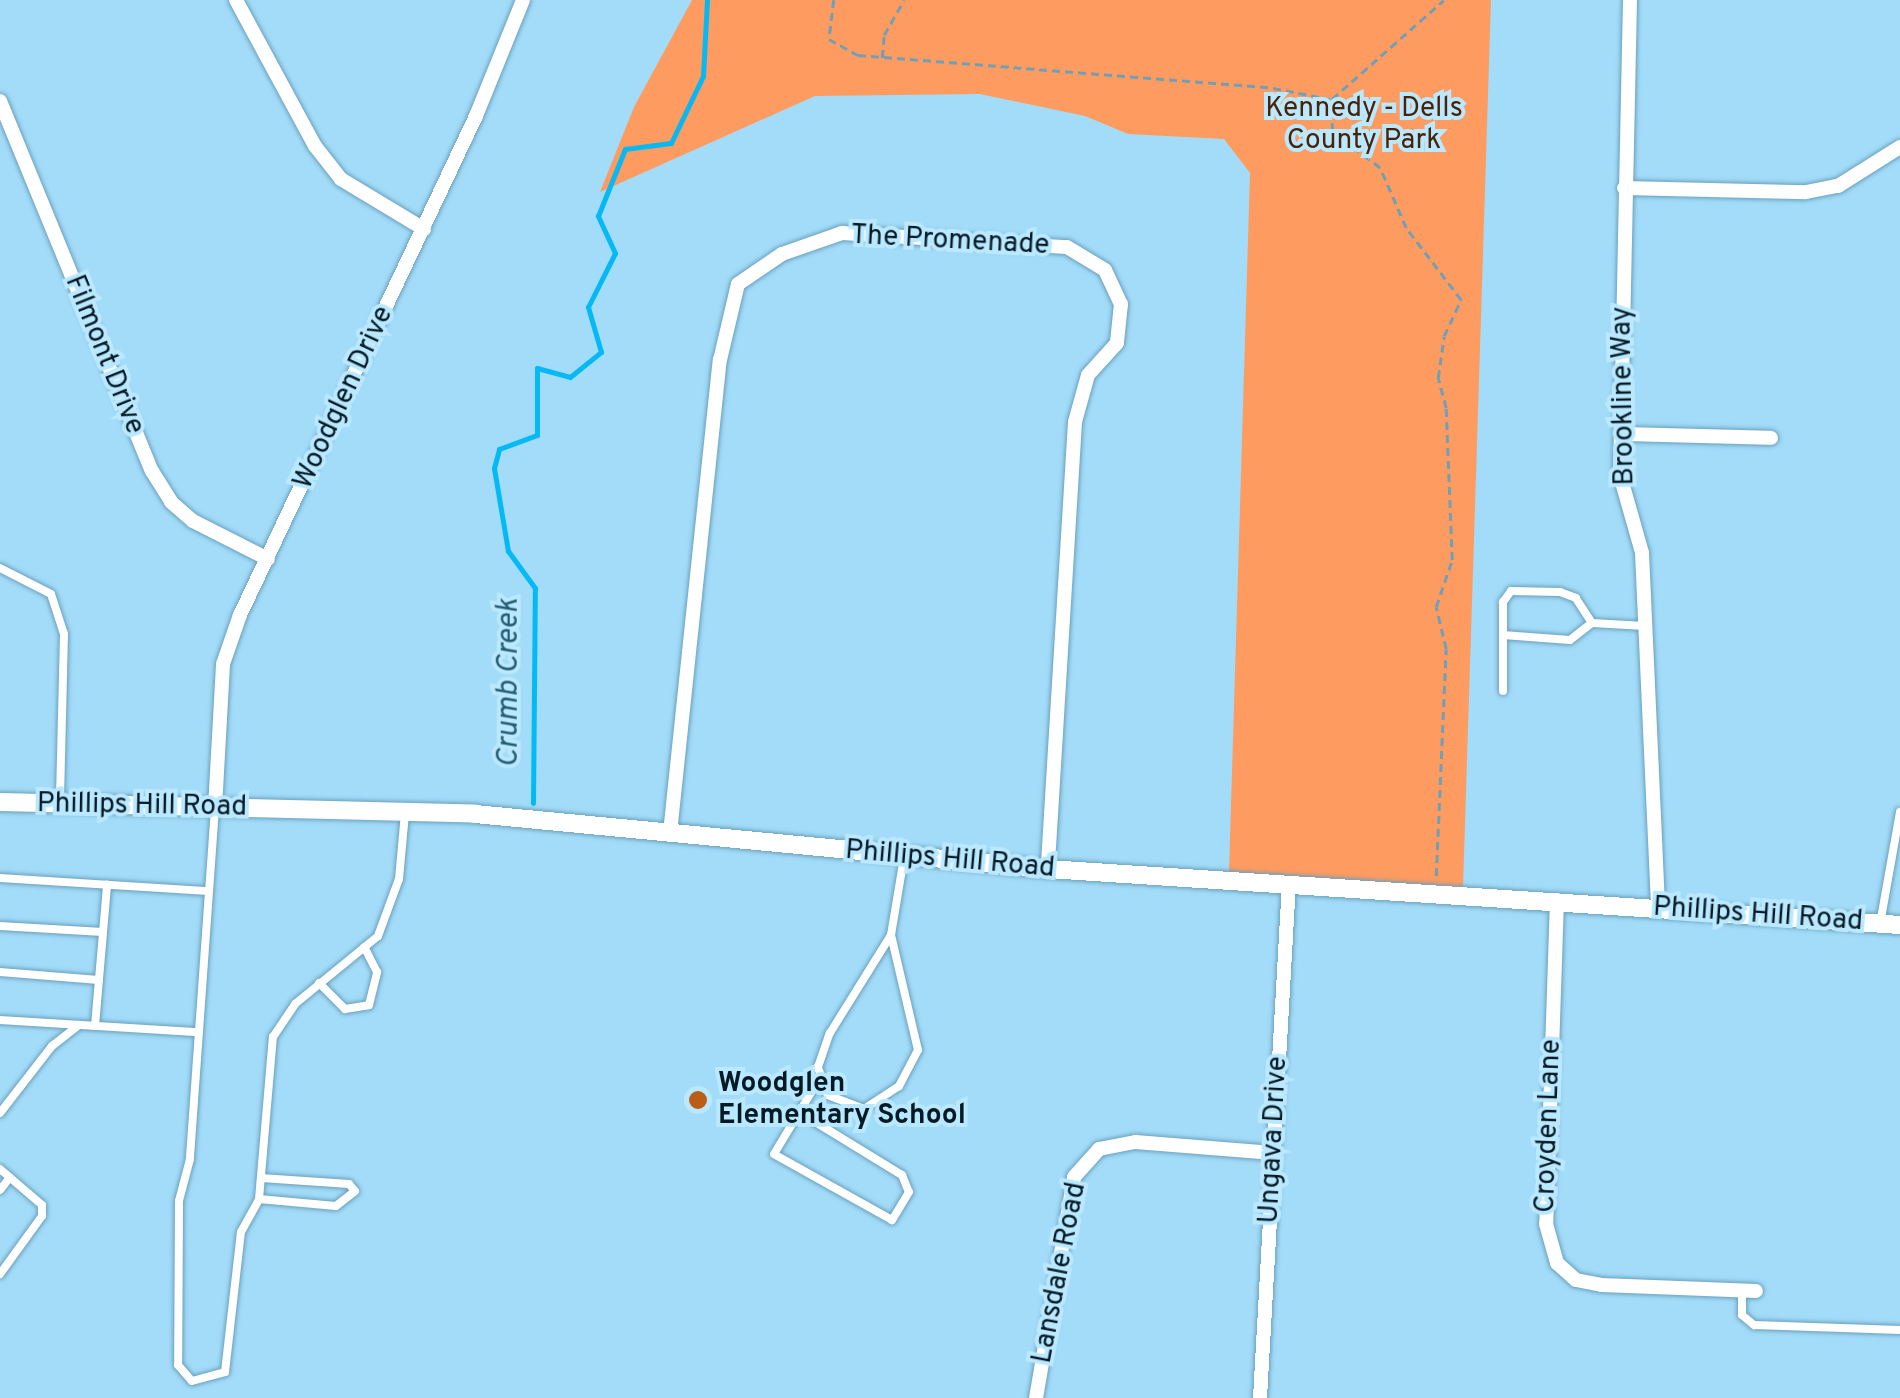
<!DOCTYPE html>
<html>
<head>
<meta charset="utf-8">
<style>
	body { margin:0 }
	#map { position:relative; width:1900px; height:1398px; overflow:hidden; background:#a3dcf9; font-family:Overpass,sans-serif }
	div>[style] { position:absolute }
	[style*='--x'] { left:calc(var(--x)*1px); top:calc(var(--y)*1px); width:calc(var(--w)*1px); rotate:calc(var(--a)*1deg) }
	.green>* { inset:0; background:#fe9b60 }
	.stream>* { height:5px; margin:-2.5px; padding:0 2.5px; transform-origin:2.5px; border-radius:2.5px; background:#05b9f4 }
	.path>* { height:2.5px; margin-top:-1.25px; transform-origin:0; background:repeating-linear-gradient(90deg,#719fb6 0 8px,transparent 0 13px) }
	.roads { filter:drop-shadow(0 0 2px #6aa1bd) drop-shadow(0 0 2px #6aa1bd) }
	.service>* { height:8px; margin:-4px; padding:0 4px; transform-origin:4px; border-radius:4px; background:#fff }
	.minor>* { height:14px; margin:-7px; padding:0 7px; transform-origin:7px; border-radius:7px; background:#fff }
	.tertiary>* { height:18px; margin:-9px; padding:0 9px; transform-origin:9px; border-radius:9px; background:#fff }
	.dots>* { width:28px; height:28px; translate:-50% -50%; box-sizing:border-box; border:5px solid #bae8ff; border-radius:50% }
	span { translate:-50% -50%; white-space:nowrap; text-align:center; line-height:1.15; -webkit-text-stroke:8px #bae8ff; paint-order:stroke }
	.park-label { font-size:28px; color:#4a2207 }
	.street-label { font-size:28px; color:#041a24 }
	.poi-label { font-size:28px; color:#041a24; font-weight:700 }
	.left { translate:0 -50%; text-align:left }
	.water-label { font-size:30px; color:#245c75; font-style:italic }
</style>
</head>
<body>
<div id="map">
	<div class="green">
		<i style="clip-path:polygon(692px 0,1491px 0,1463px 887px,1229px 872px,1250px 173px,1224px 139px,1128px 134px,1085px 116px,980px 94px,815px 96px,600px 192px,634px 107px)"></i>
	</div>
	<div class="stream">
		<i style="--x:533;--y:803;--w:215;--a:-89.5"></i>
		<i style="--x:535;--y:588;--w:46;--a:-126.1"></i>
		<i style="--x:508;--y:551;--w:84;--a:-99.6"></i>
		<i style="--x:494;--y:468;--w:20;--a:-75"></i>
		<i style="--x:499;--y:449;--w:40;--a:-20.2"></i>
		<i style="--x:537;--y:435;--w:67;--a:-90"></i>
		<i style="--x:537;--y:368;--w:34;--a:15"></i>
		<i style="--x:570;--y:377;--w:40;--a:-39"></i>
		<i style="--x:601;--y:352;--w:47;--a:-106.1"></i>
		<i style="--x:588;--y:307;--w:60;--a:-63.4"></i>
		<i style="--x:615;--y:253;--w:41;--a:-114.7"></i>
		<i style="--x:598;--y:216;--w:72;--a:-68.1"></i>
		<i style="--x:625;--y:149;--w:46;--a:-7.4"></i>
		<i style="--x:671;--y:143;--w:74;--a:-64.5"></i>
		<i style="--x:703;--y:76;--w:76;--a:-87"></i>
	</div>
	<div class="path">
		<i style="--x:834;--y:0;--w:39;--a:97"></i>
		<i style="--x:829;--y:39;--w:33;--a:29"></i>
		<i style="--x:858;--y:55;--w:416;--a:4.5"></i>
		<i style="--x:1273;--y:88;--w:58;--a:10.9"></i>
		<i style="--x:882;--y:58;--w:23;--a:-85"></i>
		<i style="--x:884;--y:35;--w:40;--a:-60.3"></i>
		<i style="--x:1436;--y:876;--w:227;--a:-87.5"></i>
		<i style="--x:1446;--y:649;--w:43;--a:-103.4"></i>
		<i style="--x:1436;--y:607;--w:50;--a:-71.2"></i>
		<i style="--x:1452;--y:560;--w:152;--a:-92.3"></i>
		<i style="--x:1446;--y:408;--w:31;--a:-105"></i>
		<i style="--x:1438;--y:378;--w:42;--a:-81.9"></i>
		<i style="--x:1444;--y:336;--w:40;--a:-65"></i>
		<i style="--x:1461;--y:300;--w:91;--a:-127.4"></i>
		<i style="--x:1406;--y:228;--w:65;--a:-113.4"></i>
		<i style="--x:1380;--y:168;--w:61;--a:-142.4"></i>
		<i style="--x:1332;--y:131;--w:32;--a:-90"></i>
		<i style="--x:1332;--y:99;--w:149;--a:-41.5"></i>
	</div>
	<div class="roads">
		<div class="service">
			<i style="--x:0;--y:568;--w:57;--a:27"></i>
			<i style="--x:51;--y:594;--w:42;--a:72"></i>
			<i style="--x:64;--y:634;--w:167;--a:91.4"></i>
			<i style="--x:1592;--y:623;--w:30;--a:-123"></i>
			<i style="--x:1576;--y:598;--w:17;--a:-159"></i>
			<i style="--x:1560;--y:592;--w:49;--a:-178.8"></i>
			<i style="--x:1511;--y:591;--w:14;--a:126"></i>
			<i style="--x:1503;--y:602;--w:33;--a:90"></i>
			<i style="--x:1503;--y:635;--w:67;--a:4.3"></i>
			<i style="--x:1570;--y:640;--w:28;--a:-38"></i>
			<i style="--x:1592;--y:623;--w:53;--a:3.2"></i>
			<i style="--x:1503;--y:691;--w:56;--a:-90"></i>
			<i style="--x:215;--y:808;--w:352;--a:94.1"></i>
			<i style="--x:190;--y:1159;--w:43;--a:104.7"></i>
			<i style="--x:179;--y:1201;--w:164;--a:90.3"></i>
			<i style="--x:178;--y:1365;--w:21;--a:49"></i>
			<i style="--x:192;--y:1381;--w:34;--a:-15"></i>
			<i style="--x:225;--y:1372;--w:141;--a:-83.5"></i>
			<i style="--x:241;--y:1232;--w:38;--a:-61"></i>
			<i style="--x:259;--y:1199;--w:163;--a:-85.1"></i>
			<i style="--x:273;--y:1037;--w:40;--a:-56"></i>
			<i style="--x:295;--y:1004;--w:107;--a:-39.3"></i>
			<i style="--x:378;--y:936;--w:61;--a:-69.8"></i>
			<i style="--x:399;--y:879;--w:66;--a:-84.8"></i>
			<i style="--x:0;--y:878;--w:209;--a:3.6"></i>
			<i style="--x:1880;--y:924;--w:114;--a:-79.9"></i>
			<i style="--x:0;--y:926;--w:103;--a:3.3"></i>
			<i style="--x:891;--y:935;--w:118;--a:76.8"></i>
			<i style="--x:918;--y:1050;--w:41;--a:117.8"></i>
			<i style="--x:899;--y:1086;--w:42;--a:146.7"></i>
			<i style="--x:864;--y:1109;--w:39;--a:-159"></i>
			<i style="--x:828;--y:1095;--w:30;--a:-110"></i>
			<i style="--x:818;--y:1067;--w:36;--a:-71"></i>
			<i style="--x:830;--y:1033;--w:115;--a:-58.1"></i>
			<i style="--x:891;--y:935;--w:79;--a:-80.5"></i>
			<i style="--x:0;--y:972;--w:99;--a:4.6"></i>
			<i style="--x:319;--y:983;--w:37;--a:45"></i>
			<i style="--x:345;--y:1009;--w:24;--a:-9"></i>
			<i style="--x:369;--y:1005;--w:34;--a:-76"></i>
			<i style="--x:377;--y:972;--w:28;--a:-117"></i>
			<i style="--x:0;--y:1020;--w:199;--a:3.5"></i>
			<i style="--x:95;--y:1026;--w:142;--a:-85.1"></i>
			<i style="--x:799;--y:1112;--w:121;--a:31.5"></i>
			<i style="--x:902;--y:1175;--w:18;--a:68"></i>
			<i style="--x:909;--y:1192;--w:33;--a:121"></i>
			<i style="--x:892;--y:1220;--w:135;--a:-150.8"></i>
			<i style="--x:774;--y:1154;--w:85;--a:-58.9"></i>
			<i style="--x:0;--y:1113;--w:85;--a:-52.2"></i>
			<i style="--x:52;--y:1046;--w:34;--a:-38"></i>
			<i style="--x:0;--y:1169;--w:55;--a:40.6"></i>
			<i style="--x:42;--y:1205;--w:11;--a:90"></i>
			<i style="--x:42;--y:1216;--w:72;--a:125.9"></i>
			<i style="--x:0;--y:1190;--w:16;--a:-52"></i>
			<i style="--x:259;--y:1199;--w:77;--a:5.2"></i>
			<i style="--x:336;--y:1206;--w:24;--a:-38"></i>
			<i style="--x:355;--y:1191;--w:9;--a:-131"></i>
			<i style="--x:349;--y:1184;--w:88;--a:-176.1"></i>
			<i style="--x:1742;--y:1290;--w:25;--a:90"></i>
			<i style="--x:1742;--y:1315;--w:16;--a:40"></i>
			<i style="--x:1754;--y:1325;--w:146;--a:2"></i>
		</div>
		<div class="minor">
			<i style="--x:236;--y:0;--w:166;--a:61.6"></i>
			<i style="--x:315;--y:146;--w:42;--a:51.8"></i>
			<i style="--x:341;--y:179;--w:97;--a:31.1"></i>
			<i style="--x:1630;--y:0;--w:475;--a:91.2"></i>
			<i style="--x:1620;--y:475;--w:81;--a:74.2"></i>
			<i style="--x:1642;--y:553;--w:356;--a:87.4"></i>
			<i style="--x:0;--y:101;--w:400;--a:67.7"></i>
			<i style="--x:152;--y:471;--w:36;--a:58"></i>
			<i style="--x:171;--y:502;--w:29;--a:41"></i>
			<i style="--x:193;--y:521;--w:84;--a:26.9"></i>
			<i style="--x:1624;--y:188;--w:182;--a:1.3"></i>
			<i style="--x:1806;--y:192;--w:33;--a:-11"></i>
			<i style="--x:1838;--y:186;--w:73;--a:-32.2"></i>
			<i style="--x:1622;--y:434;--w:149;--a:1.5"></i>
			<i style="--x:215;--y:808;--w:144;--a:-86.8"></i>
			<i style="--x:223;--y:664;--w:52;--a:-70.9"></i>
			<i style="--x:240;--y:615;--w:552;--a:-64.69"></i>
			<i style="--x:476;--y:116;--w:125;--a:-67.9"></i>
			<i style="--x:670;--y:833;--w:476;--a:-84"></i>
			<i style="--x:720;--y:360;--w:78;--a:-76.7"></i>
			<i style="--x:738;--y:284;--w:53;--a:-34.3"></i>
			<i style="--x:782;--y:254;--w:64;--a:-19.3"></i>
			<i style="--x:842;--y:233;--w:225;--a:3.6"></i>
			<i style="--x:1067;--y:247;--w:44;--a:31.2"></i>
			<i style="--x:1105;--y:270;--w:38;--a:65"></i>
			<i style="--x:1121;--y:304;--w:39;--a:96"></i>
			<i style="--x:1117;--y:343;--w:43;--a:132.2"></i>
			<i style="--x:1088;--y:375;--w:49;--a:105.5"></i>
			<i style="--x:1075;--y:422;--w:448;--a:93.5"></i>
			<i style="--x:1557;--y:900;--w:324;--a:91.9"></i>
			<i style="--x:1546;--y:1224;--w:41;--a:74.2"></i>
			<i style="--x:1557;--y:1263;--w:25;--a:42"></i>
			<i style="--x:1576;--y:1280;--w:26;--a:11"></i>
			<i style="--x:1602;--y:1285;--w:154;--a:2.2"></i>
			<i style="--x:1036;--y:1398;--w:224;--a:-80.2"></i>
			<i style="--x:1074;--y:1177;--w:38;--a:-48"></i>
			<i style="--x:1099;--y:1149;--w:38;--a:-11"></i>
			<i style="--x:1136;--y:1142;--w:137;--a:4.6"></i>
			<i style="--x:1260;--y:1398;--w:516;--a:-86.78"></i>
		</div>
		<div class="tertiary">
			<i style="--x:0;--y:802;--w:475;--a:1.4"></i>
			<i style="--x:475;--y:814;--w:576;--a:5.48"></i>
			<i style="--x:1048;--y:869;--w:854;--a:3.76"></i>
		</div>
	</div>
	<div class="dots">
		<i style="left:698px;top:1100px;background:#bc5d16"></i>
	</div>
	<div class="park-label">
		<span style="left:1364px;top:125px">Kennedy - Dells<br>County Park</span>
	</div>
	<div class="street-label">
		<span style="left:950px;top:241px;rotate:3deg">The Promenade</span>
		<span style="left:104px;top:355px;rotate:68deg">Filmont Drive</span>
		<span style="left:1624px;top:396px;rotate:-91deg">Brookline Way</span>
		<span style="left:344px;top:398px;rotate:-65deg">Woodglen Drive</span>
		<span style="left:142px;top:806px;rotate:1deg">Phillips Hill Road</span>
		<span style="left:950px;top:860px;rotate:5deg">Phillips Hill Road</span>
		<span style="left:1758px;top:915px;rotate:4deg">Phillips Hill Road</span>
		<span style="left:1549px;top:1126px;rotate:-88deg">Croyden Lane</span>
		<span style="left:1274px;top:1140px;rotate:-87deg">Ungava Drive</span>
		<span style="left:1060px;top:1273px;rotate:-79deg">Lansdale Road</span>
	</div>
	<div class="poi-label">
		<span class="left" style="left:718px;top:1100px">Woodglen<br>Elementary School</span>
	</div>
	<div class="water-label">
		<span style="left:510px;top:683px;rotate:-90deg">Crumb Creek</span>
	</div>
</div>
</body>
</html>
